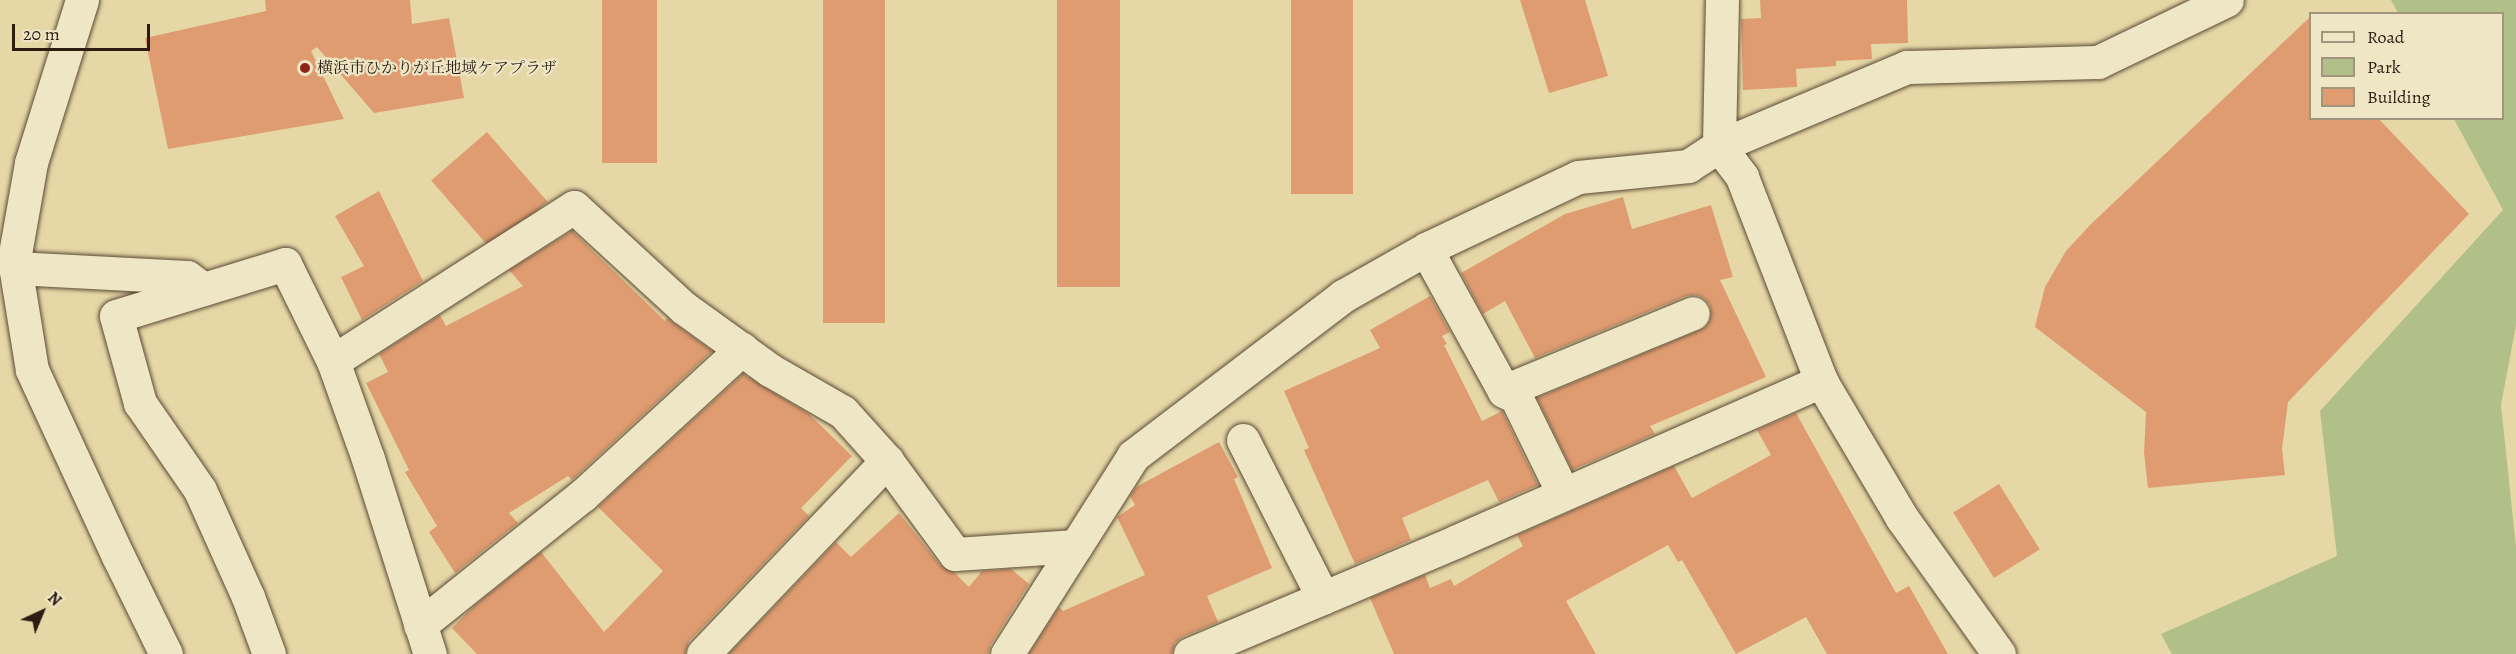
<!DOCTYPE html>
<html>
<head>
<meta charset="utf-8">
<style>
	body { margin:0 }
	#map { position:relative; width:2516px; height:654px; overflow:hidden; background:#e6d8a6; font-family:Alegreya,"Noto Serif JP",serif }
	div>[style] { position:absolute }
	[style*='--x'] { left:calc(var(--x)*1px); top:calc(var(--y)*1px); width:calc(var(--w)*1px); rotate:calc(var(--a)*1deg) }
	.green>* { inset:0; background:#b1bf89 }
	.building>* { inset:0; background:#df9c71; transform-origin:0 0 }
	.roads { filter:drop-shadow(0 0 2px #5b4b37) drop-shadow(0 0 2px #5b4b37) }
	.minor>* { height:33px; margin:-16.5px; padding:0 16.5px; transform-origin:16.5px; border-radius:16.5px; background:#efe6c5 }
	.dots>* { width:16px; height:16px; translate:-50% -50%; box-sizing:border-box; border:3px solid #efe6c5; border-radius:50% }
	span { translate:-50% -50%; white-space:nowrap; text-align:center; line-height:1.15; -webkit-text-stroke:4.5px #efe6c5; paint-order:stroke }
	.poi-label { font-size:16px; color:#2d1c12 }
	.left { translate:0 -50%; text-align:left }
	.legend { position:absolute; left:2309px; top:12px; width:195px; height:108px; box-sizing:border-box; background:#efe6c5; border:2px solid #a1957d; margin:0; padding:8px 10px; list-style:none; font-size:18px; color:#2d1c12 }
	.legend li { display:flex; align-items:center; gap:12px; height:30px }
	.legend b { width:30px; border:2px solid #a1957d }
	.north { position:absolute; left:12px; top:582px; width:60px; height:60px; -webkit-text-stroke:4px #efe6c5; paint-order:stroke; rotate:44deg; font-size:16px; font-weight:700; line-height:24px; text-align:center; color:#2d1c12 }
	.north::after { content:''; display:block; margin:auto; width:21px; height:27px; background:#2d1c12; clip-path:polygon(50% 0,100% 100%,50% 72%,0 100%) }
	.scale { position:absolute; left:12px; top:24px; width:138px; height:27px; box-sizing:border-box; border:3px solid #2d1c12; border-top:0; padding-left:8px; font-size:18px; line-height:21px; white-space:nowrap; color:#2d1c12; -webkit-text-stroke:4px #efe6c5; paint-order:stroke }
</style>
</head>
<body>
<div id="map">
	<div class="green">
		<i style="clip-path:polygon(2391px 0,2516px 0,2516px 325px,2501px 405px,2516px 547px,2516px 654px,2172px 654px,2161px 634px,2337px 556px,2320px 411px,2503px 210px,2454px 119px,2502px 118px,2502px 14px,2398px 13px)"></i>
	</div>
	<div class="building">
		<i style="clip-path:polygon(265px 0,410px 0,412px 24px,449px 18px,464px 98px,374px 113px,317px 47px,311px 51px,344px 119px,168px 149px,145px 38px,266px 11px)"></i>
		<i style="left:602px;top:0;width:55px;height:163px"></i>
		<i style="left:823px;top:0;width:62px;height:323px"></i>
		<i style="left:1057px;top:0;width:63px;height:287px"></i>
		<i style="left:1291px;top:0;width:62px;height:194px"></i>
		<i style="clip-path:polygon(1520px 0,1585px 0,1608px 76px,1549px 93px)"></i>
		<i style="clip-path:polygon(1760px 0,1907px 0,1908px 43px,1871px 44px,1872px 59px,1836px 61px,1836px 66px,1796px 69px,1797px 87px,1743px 90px,1741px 19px,1761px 18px)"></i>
		<i style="clip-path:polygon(2310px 17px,2310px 118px,2378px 118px,2469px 214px,2288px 402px,2282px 449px,2285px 475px,2148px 488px,2144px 453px,2146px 412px,2035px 327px,2045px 287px,2066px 251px,2091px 224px)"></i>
		<i style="left:487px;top:132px;width:92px;height:74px;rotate:49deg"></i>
		<i style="clip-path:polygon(379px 191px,423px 281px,362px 320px,341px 277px,364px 266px,335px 216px)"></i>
		<i style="clip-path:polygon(1623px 197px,1632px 229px,1711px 205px,1733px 277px,1720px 280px,1766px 377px,1650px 426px,1655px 434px,1572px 470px,1537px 398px,1700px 330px,1707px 325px,1711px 316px,1710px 305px,1704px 298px,1696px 295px,1686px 296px,1535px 358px,1505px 301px,1483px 314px,1461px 273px,1565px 214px)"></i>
		<i style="clip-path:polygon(572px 231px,665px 321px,667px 318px,712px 351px,572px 480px,568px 476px,509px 513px,518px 523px,455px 573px,429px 532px,437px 526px,405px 472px,409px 470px,366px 383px,388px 372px,379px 354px,440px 315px,446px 326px,523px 286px,509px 270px)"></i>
		<i style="clip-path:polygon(1430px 296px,1450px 332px,1442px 336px,1447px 344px,1444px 345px,1482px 421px,1502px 411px,1538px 485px,1499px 502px,1488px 480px,1402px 518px,1411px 540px,1355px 564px,1304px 450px,1309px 448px,1284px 391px,1380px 348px,1370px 330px)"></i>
		<i style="clip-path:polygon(743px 374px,809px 414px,852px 456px,801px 508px,809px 516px,689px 641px,685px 654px,477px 654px,452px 628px,475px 605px,541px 552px,604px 632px,663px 571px,598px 507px)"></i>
		<i style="clip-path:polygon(1796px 413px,1896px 593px,1909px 586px,1948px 654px,1827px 654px,1806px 617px,1736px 654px,1682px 560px,1678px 562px,1668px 545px,1566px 601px,1596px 654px,1394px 654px,1370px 598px,1425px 575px,1430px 588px,1451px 579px,1454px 586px,1523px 546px,1517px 535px,1674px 466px,1692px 498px,1771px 455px,1757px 430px)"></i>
		<i style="clip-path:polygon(1219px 442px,1238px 477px,1234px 479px,1272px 568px,1207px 596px,1218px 622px,1182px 637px,1175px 643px,1172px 654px,1029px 654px,1059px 607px,1063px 611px,1145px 575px,1117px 517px,1135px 505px,1130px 496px,1136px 487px)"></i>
		<i style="left:1999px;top:484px;width:77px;height:54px;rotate:58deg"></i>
		<i style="clip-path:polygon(899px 513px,940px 565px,955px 573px,969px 587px,982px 571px,1011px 569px,1029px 584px,991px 644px,988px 654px,729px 654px,836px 542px,851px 557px)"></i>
	</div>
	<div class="roads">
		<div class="minor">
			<i style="--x:82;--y:0;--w:171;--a:107.4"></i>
			<i style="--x:31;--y:163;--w:97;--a:100"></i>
			<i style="--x:14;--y:259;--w:112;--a:80.8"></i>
			<i style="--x:32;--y:370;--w:205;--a:65.2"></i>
			<i style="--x:118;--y:556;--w:109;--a:63.9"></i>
			<i style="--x:1722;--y:0;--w:146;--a:91.2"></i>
			<i style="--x:1719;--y:146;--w:39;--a:53"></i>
			<i style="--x:1742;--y:177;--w:219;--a:68.8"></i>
			<i style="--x:1821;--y:381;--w:159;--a:59.4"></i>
			<i style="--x:1902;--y:518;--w:167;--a:54.5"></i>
			<i style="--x:1426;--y:249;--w:162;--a:61.2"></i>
			<i style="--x:1504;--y:391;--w:13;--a:27"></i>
			<i style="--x:1516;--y:397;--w:107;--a:63.9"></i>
			<i style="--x:15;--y:268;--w:172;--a:3"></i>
			<i style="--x:187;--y:277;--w:20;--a:37"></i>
			<i style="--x:333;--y:361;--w:286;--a:-32.6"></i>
			<i style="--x:574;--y:207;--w:149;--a:42.6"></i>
			<i style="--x:684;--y:308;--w:106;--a:35.8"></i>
			<i style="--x:770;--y:370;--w:84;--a:29.9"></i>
			<i style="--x:843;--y:412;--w:66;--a:48.1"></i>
			<i style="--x:887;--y:461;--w:115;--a:53.8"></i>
			<i style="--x:955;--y:554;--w:121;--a:-3.8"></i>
			<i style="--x:1504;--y:391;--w:204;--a:-22.4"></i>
			<i style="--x:1243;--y:440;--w:177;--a:63.1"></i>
			<i style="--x:420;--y:625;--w:208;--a:-38.6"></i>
			<i style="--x:583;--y:495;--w:216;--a:-42.6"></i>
			<i style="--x:269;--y:654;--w:61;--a:-110.2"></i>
			<i style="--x:248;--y:597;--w:117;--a:-114.2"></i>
			<i style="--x:200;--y:490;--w:106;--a:-124.6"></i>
			<i style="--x:140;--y:403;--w:90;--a:-105.4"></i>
			<i style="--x:116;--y:316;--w:177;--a:-17.1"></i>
			<i style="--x:285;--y:264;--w:108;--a:63.7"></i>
			<i style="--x:333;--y:361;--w:104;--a:70.3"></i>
			<i style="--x:368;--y:459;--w:205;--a:72.4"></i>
			<i style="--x:703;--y:654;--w:267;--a:-46.4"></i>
			<i style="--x:1007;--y:654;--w:235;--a:-57.5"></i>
			<i style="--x:1133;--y:456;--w:264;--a:-37.3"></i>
			<i style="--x:1343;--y:296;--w:95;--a:-29.5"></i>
			<i style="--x:1426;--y:249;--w:168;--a:-25.3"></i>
			<i style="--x:1578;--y:177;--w:111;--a:-5.7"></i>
			<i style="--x:1688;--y:166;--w:37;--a:-33"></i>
			<i style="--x:1719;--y:146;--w:204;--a:-22.8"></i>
			<i style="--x:1907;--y:67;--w:191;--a:-1.5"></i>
			<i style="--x:2098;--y:62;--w:143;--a:-25.7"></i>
			<i style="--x:1190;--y:654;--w:290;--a:-22.9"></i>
			<i style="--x:1457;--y:541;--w:398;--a:-23.7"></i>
		</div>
	</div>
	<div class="dots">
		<i style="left:305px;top:68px;background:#8f2418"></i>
	</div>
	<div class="poi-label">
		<span class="left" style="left:317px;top:68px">横浜市ひかりが丘地域ケアプラザ</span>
	</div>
	<ul class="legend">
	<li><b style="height:8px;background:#efe6c5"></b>Road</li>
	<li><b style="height:16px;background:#b1bf89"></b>Park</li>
	<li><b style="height:16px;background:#df9c71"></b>Building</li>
	</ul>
	<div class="north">N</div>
	<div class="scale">20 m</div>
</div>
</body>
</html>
